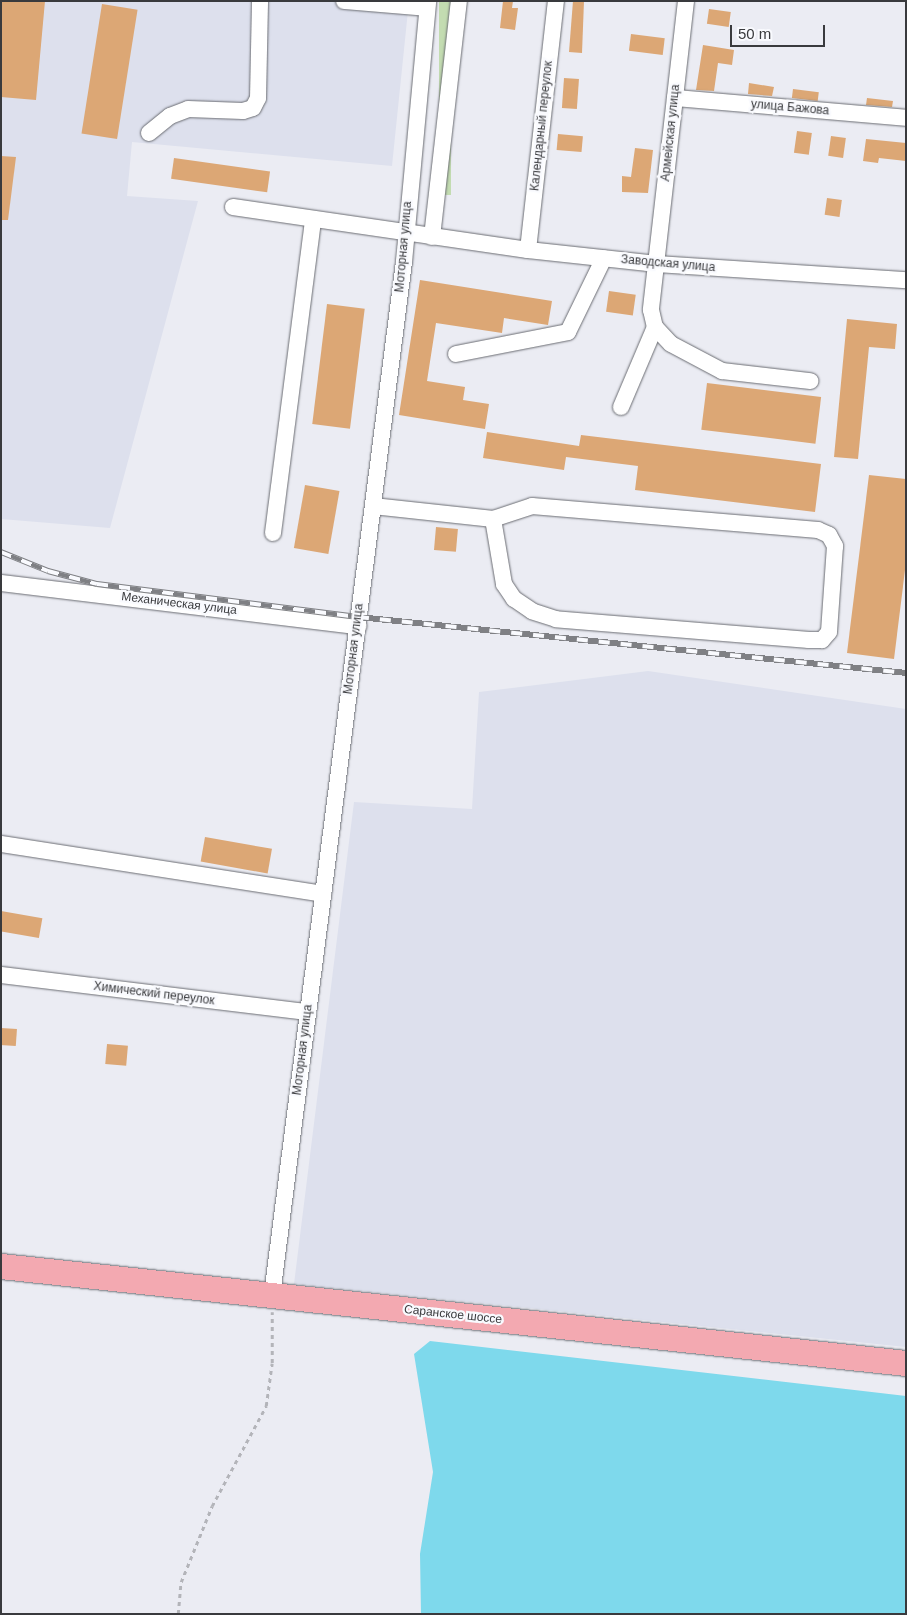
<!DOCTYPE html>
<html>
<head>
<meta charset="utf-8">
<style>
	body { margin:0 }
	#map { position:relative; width:907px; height:1615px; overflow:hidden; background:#ebecf3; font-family:Helvetica,sans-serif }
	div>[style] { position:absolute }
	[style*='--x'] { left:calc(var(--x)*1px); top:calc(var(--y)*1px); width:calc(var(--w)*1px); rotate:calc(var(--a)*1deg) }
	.built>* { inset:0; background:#dde0ed }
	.green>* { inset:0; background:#c3dcb1; transform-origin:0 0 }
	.water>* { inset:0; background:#7ed9ec }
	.building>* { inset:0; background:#dca775; transform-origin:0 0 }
	.path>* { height:2.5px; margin-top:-1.25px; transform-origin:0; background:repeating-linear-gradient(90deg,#b3b4b9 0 4px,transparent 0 8px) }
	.roads { filter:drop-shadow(0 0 1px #6a6c72) drop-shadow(0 0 1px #6a6c72) }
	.minor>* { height:16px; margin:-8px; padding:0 8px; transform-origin:8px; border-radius:8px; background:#fff }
	.highway>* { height:25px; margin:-12.5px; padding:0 12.5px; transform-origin:12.5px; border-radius:12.5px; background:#f3a9b1 }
	.rail>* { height:5.5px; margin-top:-2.75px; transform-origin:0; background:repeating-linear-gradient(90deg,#f9fafe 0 11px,#7f8084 0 22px); box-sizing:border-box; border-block:1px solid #7f8084 }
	span { translate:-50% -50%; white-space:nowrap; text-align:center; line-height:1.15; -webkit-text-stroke:4.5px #f9fafe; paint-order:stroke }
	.street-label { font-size:12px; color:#393a3d }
	.frame { position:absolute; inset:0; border:2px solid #393a3d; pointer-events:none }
	.scale { position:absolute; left:730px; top:25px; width:95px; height:22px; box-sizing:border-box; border:2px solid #393a3d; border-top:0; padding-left:6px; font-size:15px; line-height:18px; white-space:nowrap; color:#393a3d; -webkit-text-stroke:4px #f9fafe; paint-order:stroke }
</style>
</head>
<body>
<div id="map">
	<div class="built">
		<i style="clip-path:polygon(1px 1px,409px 1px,392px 166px,132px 142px,127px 196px,198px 201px,110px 528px,1px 519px)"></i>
		<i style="clip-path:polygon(648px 671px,906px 709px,906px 1347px,294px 1284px,354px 802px,472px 809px,479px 692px)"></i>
	</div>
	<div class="green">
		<i style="left:439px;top:1px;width:12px;height:194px"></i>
	</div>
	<div class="water">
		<i style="clip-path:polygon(430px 1341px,906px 1396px,906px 1614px,421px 1614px,420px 1554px,433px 1472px,414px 1354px)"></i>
	</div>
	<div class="building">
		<i style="clip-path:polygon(1px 1px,45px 1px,36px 100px,1px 97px)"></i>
		<i style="clip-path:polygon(503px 1px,513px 1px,512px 8px,518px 8px,515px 30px,500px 28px)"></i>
		<i style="clip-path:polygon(573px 1px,584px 1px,582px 53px,569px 52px)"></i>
		<i style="left:102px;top:4px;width:36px;height:131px;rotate:9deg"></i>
		<i style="left:709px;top:9px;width:22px;height:15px;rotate:8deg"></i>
		<i style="left:631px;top:34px;width:34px;height:17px;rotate:7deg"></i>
		<i style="clip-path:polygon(703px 45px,734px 50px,732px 65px,718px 63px,714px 91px,696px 90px)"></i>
		<i style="left:564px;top:78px;width:15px;height:30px;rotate:4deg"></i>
		<i style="clip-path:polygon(749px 83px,774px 87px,772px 96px,748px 94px)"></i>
		<i style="left:793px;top:89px;width:26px;height:9px;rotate:7deg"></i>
		<i style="clip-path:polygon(867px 98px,893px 101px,892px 107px,866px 105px)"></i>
		<i style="left:797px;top:131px;width:15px;height:22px;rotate:8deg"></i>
		<i style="left:558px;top:134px;width:25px;height:16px;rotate:5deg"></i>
		<i style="left:831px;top:136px;width:15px;height:20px;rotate:8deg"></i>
		<i style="clip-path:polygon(866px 139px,906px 143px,906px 161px,879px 158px,878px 163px,863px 161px)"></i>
		<i style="clip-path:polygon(635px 148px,653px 150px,648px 193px,622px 192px,622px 176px,631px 177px)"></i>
		<i style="clip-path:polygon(1px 156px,16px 157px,8px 220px,1px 220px)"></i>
		<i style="left:174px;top:158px;width:97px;height:21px;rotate:8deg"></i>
		<i style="left:827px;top:198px;width:15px;height:17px;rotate:8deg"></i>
		<i style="clip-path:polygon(420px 280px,552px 301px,548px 325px,504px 318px,502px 333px,436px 323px,427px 381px,465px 387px,463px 400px,489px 404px,485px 429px,399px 415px)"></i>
		<i style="left:609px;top:291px;width:27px;height:21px;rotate:8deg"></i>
		<i style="left:327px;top:304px;width:38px;height:121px;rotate:7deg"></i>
		<i style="clip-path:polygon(847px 319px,897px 324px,895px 349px,869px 347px,858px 459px,834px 457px)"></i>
		<i style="left:707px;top:383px;width:115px;height:47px;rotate:7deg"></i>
		<i style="clip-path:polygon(487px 432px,579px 446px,581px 435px,821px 464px,815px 512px,635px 490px,638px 466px,566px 457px,564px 470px,483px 458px)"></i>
		<i style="clip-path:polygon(869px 475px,906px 479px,906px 562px,894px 659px,847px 653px)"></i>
		<i style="left:305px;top:485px;width:35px;height:64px;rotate:10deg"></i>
		<i style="left:436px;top:527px;width:22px;height:23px;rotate:5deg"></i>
		<i style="left:205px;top:837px;width:68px;height:25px;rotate:10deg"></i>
		<i style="left:1px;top:911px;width:42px;height:20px;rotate:10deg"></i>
		<i style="left:1px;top:1028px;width:16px;height:17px;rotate:4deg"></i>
		<i style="left:107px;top:1044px;width:21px;height:20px;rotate:5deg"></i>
	</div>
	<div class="path">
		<i style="--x:178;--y:1614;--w:32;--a:-85"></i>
		<i style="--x:181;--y:1582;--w:82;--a:-67.8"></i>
		<i style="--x:212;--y:1506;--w:114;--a:-61.6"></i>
		<i style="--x:266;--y:1406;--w:43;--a:-82.1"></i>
		<i style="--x:272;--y:1363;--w:51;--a:-90"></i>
	</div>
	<div class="roads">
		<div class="minor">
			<i style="--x:344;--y:1;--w:83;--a:4.8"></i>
			<i style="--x:686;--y:1;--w:311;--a:96.5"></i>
			<i style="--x:651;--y:310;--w:17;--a:77"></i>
			<i style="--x:655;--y:327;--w:23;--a:47"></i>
			<i style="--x:671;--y:344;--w:58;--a:27.9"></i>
			<i style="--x:722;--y:371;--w:89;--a:6.5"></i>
			<i style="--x:675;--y:98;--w:232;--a:4.9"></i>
			<i style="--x:149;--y:133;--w:27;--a:-39"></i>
			<i style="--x:170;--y:116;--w:19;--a:-21"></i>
			<i style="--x:188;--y:109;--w:55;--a:2.1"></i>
			<i style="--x:243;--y:111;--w:10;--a:-17"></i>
			<i style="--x:253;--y:108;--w:11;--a:-63"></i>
			<i style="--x:258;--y:98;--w:97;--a:-88.8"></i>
			<i style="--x:233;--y:207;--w:298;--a:8.3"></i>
			<i style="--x:528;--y:250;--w:130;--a:6.2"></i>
			<i style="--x:657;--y:264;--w:250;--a:3.7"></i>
			<i style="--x:432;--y:237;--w:238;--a:-83.5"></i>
			<i style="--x:528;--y:250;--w:251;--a:-83.6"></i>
			<i style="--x:456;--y:354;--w:114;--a:-11.1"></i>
			<i style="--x:568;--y:332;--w:82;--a:-64.1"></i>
			<i style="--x:621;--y:407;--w:87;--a:-67"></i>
			<i style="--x:373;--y:506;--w:121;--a:6.2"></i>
			<i style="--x:493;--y:519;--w:41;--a:-18.4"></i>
			<i style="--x:532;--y:506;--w:287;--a:4.8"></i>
			<i style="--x:818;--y:530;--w:12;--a:24"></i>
			<i style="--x:829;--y:535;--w:13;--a:61"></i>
			<i style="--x:835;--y:546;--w:86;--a:94"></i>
			<i style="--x:829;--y:632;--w:11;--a:131"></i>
			<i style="--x:822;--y:640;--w:13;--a:180"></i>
			<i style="--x:809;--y:640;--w:254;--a:-175.3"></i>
			<i style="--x:556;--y:619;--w:25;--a:-162"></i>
			<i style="--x:532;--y:611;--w:22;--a:-146"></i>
			<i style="--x:514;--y:599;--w:18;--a:-124"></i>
			<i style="--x:504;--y:584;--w:66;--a:-99.6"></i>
			<i style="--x:273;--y:533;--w:316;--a:-82.7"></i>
			<i style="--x:1;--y:583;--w:360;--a:6.9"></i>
			<i style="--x:1;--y:844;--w:326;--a:8.8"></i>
			<i style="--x:1;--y:975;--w:309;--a:6.9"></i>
			<i style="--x:272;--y:1295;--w:1041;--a:-82.72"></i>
			<i style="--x:404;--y:262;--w:262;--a:-84.7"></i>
		</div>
		<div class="highway">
			<i style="--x:1;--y:1266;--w:910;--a:6.12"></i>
		</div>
	</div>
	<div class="rail">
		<i style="--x:1;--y:552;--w:51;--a:22"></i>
		<i style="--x:48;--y:571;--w:51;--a:14.9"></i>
		<i style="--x:97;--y:584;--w:263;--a:7.2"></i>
		<i style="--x:358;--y:617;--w:551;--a:5.83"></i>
	</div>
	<div class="street-label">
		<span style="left:790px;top:108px;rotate:5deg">улица Бажова</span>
		<span style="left:542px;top:126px;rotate:-84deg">Календарный переулок</span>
		<span style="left:671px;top:133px;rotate:-84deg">Армейская улица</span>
		<span style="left:404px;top:247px;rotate:-85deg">Моторная улица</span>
		<span style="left:668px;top:264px;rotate:5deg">Заводская улица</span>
		<span style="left:179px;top:604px;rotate:7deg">Механическая улица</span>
		<span style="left:354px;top:649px;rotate:-83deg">Моторная улица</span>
		<span style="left:154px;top:994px;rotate:7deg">Химический переулок</span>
		<span style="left:303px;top:1050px;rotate:-83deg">Моторная улица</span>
		<span style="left:453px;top:1315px;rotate:6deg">Саранское шоссе</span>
	</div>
	<div class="frame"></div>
	<div class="scale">50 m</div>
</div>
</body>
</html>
